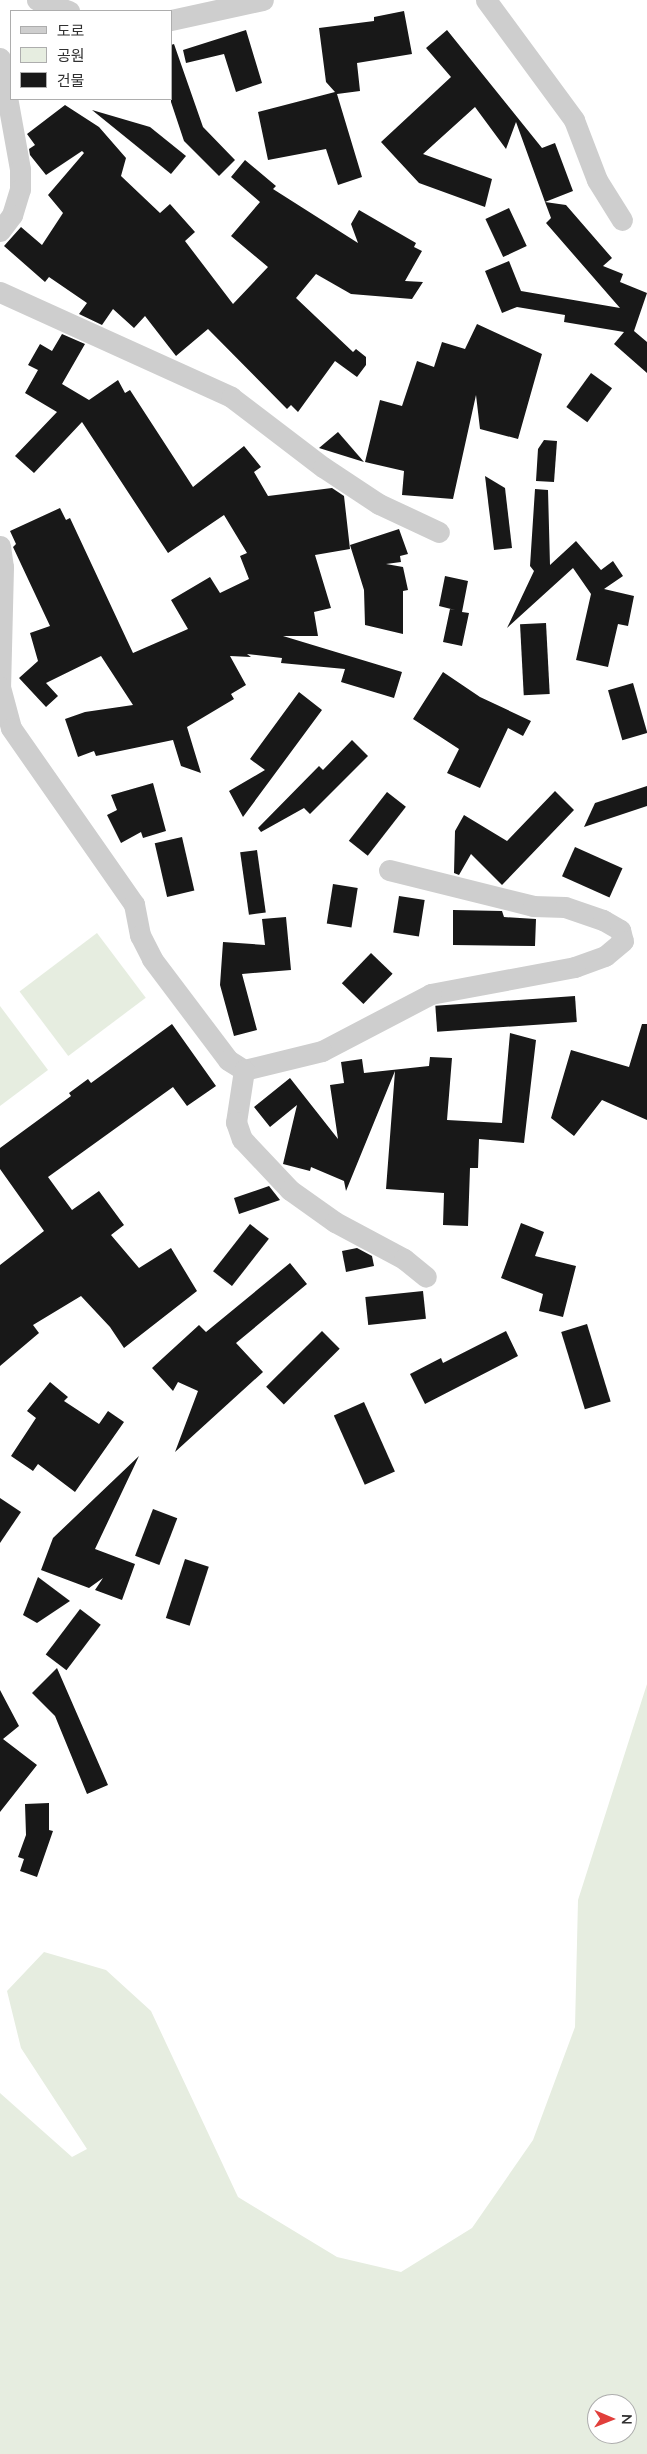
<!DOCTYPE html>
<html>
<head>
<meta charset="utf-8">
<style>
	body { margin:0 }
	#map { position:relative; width:647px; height:2454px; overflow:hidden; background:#fff; font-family:"Nunito Sans","Noto Sans KR",sans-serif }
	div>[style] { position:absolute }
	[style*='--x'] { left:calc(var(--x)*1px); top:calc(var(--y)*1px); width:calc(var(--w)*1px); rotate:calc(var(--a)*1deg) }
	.green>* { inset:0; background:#e6ede0; transform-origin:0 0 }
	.building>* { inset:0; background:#181818; transform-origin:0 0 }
	.street>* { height:21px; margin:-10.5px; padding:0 10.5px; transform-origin:10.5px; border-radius:10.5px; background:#cecece }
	span { translate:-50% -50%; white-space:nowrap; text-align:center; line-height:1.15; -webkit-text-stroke:5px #fff; paint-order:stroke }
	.legend { position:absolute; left:10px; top:10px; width:162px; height:90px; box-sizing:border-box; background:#fff; border:1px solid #adadad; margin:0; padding:6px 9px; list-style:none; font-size:15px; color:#313131 }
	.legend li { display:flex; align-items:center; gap:10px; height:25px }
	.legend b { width:25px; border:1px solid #adadad }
	.north { position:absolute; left:587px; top:2394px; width:50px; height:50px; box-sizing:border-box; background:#fff; border:1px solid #adadad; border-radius:50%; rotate:91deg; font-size:14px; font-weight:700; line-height:20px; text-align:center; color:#313131 }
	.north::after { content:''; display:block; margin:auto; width:18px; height:22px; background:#e13f3b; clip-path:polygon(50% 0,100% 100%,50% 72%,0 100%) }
</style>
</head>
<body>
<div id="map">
	<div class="green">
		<i style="left:97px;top:933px;width:81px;height:97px;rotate:53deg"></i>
		<i style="clip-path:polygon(0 1006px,48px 1070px,0 1106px)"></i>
		<i style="clip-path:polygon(evenodd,647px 1684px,647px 2454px,0 2454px,0 2093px,72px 2157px,87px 2149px,21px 2048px,7px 1991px,44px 1952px,106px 1970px,151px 2011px,238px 2197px,337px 2257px,401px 2272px,472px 2228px,533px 2140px,575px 2027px,578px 1900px,647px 1684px,597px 2404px,627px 2404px,627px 2434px,597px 2434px,597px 2404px)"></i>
	</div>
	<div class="building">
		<i style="clip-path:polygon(404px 11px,412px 54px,357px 63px,360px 91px,337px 94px,362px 177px,338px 185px,326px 149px,268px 160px,258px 112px,335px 92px,326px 82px,319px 28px,374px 21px,374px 17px)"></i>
		<i style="clip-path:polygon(246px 30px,262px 83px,236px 92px,224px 54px,186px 63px,183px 50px)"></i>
		<i style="clip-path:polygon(447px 30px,542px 148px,555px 143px,573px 191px,545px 202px,516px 122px,506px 149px,475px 107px,423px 154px,492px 179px,485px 207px,419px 183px,381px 142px,451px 77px,426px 48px)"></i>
		<i style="clip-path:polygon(174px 44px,203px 127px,235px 160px,219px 176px,184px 141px,171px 102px,171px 45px)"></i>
		<i style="clip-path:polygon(65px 105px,99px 127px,126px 158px,121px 176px,160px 213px,170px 204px,195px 232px,185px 241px,233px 304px,268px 267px,231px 236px,260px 202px,231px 177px,245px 160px,276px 186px,273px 189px,358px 243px,351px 224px,359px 210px,416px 243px,414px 247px,422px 251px,405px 281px,423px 282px,412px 299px,351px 294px,316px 274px,296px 298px,353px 352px,356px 349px,366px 357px,366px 365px,357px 377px,335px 361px,298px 412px,291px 405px,287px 409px,208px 329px,176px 356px,145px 316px,134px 328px,113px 309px,102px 325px,79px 314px,87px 303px,49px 277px,45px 282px,4px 246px,21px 227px,42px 245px,63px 213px,48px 195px,84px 153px,82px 151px,46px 175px,30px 155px,29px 149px,35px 145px,27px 134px)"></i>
		<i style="clip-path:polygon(92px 110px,150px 127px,186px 156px,171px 174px)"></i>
		<i style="clip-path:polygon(545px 202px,566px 205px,612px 258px,603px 266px,623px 274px,620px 282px,647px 293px,634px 331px,647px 342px,647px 373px,614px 344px,624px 332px,564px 322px,565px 315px,517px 307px,502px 313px,485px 271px,509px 261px,521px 291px,620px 308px,546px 223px,551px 218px)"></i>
		<i style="left:509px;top:208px;width:42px;height:26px;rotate:65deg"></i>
		<i style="clip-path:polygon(477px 324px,542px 354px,518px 439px,480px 429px,476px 395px,453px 499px,402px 495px,404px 471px,365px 462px,380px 400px,402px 406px,417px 361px,434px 367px,442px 342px,465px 349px)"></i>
		<i style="clip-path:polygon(62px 334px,85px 344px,62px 384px,89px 400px,118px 380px,125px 393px,130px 390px,193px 487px,244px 446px,261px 467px,254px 472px,268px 496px,332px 488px,344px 496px,350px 549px,315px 555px,331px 608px,314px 612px,318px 636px,283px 636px,402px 672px,394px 698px,341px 682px,345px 669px,281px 663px,282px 658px,247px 654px,251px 657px,230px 656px,246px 685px,231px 694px,234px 699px,187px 727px,201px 773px,181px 766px,173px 740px,96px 756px,94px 751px,78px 757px,65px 719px,85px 712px,133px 705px,101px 656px,46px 683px,58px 696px,46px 707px,19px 678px,38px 661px,30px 633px,50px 626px,13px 547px,16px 544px,10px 531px,60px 508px,66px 520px,70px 518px,133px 653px,188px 629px,171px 600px,210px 577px,220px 593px,249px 579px,240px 556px,247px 553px,224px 515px,168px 553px,82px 422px,34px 473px,15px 456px,57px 412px,25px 393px,38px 370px,28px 365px,40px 344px,52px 351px)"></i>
		<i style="left:591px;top:373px;width:26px;height:42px;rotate:36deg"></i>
		<i style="clip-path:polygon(338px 432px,364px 462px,319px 448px)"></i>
		<i style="clip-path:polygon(544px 440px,557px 441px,554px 482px,536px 481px,538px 449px)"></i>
		<i style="clip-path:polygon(485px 476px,505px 488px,512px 548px,494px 550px)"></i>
		<i style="clip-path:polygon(535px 489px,548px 490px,550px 565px,576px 541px,601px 570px,613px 561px,623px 576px,604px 589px,634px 596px,628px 626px,618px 624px,608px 667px,576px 660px,591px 594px,573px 568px,507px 628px,534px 571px,530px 566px)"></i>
		<i style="clip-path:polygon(399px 529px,408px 554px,400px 556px,401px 562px,386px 564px,403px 567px,408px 590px,403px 591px,403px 634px,365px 625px,364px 590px,350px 545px)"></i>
		<i style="clip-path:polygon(445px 576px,468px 581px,462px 612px,469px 613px,462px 646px,443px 642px,450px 609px,455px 610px,439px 606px)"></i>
		<i style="left:546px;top:623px;width:71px;height:26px;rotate:87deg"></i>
		<i style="clip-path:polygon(443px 672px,480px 697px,531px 721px,523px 736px,508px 728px,480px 788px,447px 773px,459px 749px,413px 719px)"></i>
		<i style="left:633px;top:683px;width:52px;height:26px;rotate:74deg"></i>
		<i style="clip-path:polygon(299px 692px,322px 710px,243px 817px,229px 791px,265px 770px,250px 759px)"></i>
		<i style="clip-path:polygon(352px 740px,368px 756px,310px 814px,304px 808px,261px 832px,258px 828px,319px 766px,323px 770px)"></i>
		<i style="clip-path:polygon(153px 783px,166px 831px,143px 838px,141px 832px,121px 843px,107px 815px,117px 810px,111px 795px)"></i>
		<i style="clip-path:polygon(647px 786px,647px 806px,584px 827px,595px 803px)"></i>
		<i style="clip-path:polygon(555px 791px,574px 810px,502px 885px,471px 854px,459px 875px,454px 873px,455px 831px,464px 815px,507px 841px)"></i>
		<i style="left:387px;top:792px;width:24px;height:62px;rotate:38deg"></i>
		<i style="left:182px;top:837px;width:55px;height:28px;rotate:77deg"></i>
		<i style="left:575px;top:847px;width:52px;height:32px;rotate:24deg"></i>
		<i style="left:257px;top:850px;width:63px;height:17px;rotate:82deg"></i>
		<i style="left:333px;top:884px;width:25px;height:40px;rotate:9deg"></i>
		<i style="left:399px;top:896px;width:26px;height:37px;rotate:9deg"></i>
		<i style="clip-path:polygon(453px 910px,502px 911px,504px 917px,536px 919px,535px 946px,453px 945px)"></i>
		<i style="clip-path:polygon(286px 917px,291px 970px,242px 974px,257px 1030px,234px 1036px,220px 985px,223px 942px,265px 945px,262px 919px)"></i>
		<i style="left:371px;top:953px;width:30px;height:42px;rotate:44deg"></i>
		<i style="left:575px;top:996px;width:26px;height:140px;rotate:86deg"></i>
		<i style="clip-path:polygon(172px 1024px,216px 1086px,187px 1106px,173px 1087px,48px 1177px,72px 1210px,99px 1191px,124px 1225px,111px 1235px,139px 1268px,171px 1248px,197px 1291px,124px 1348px,110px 1327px,81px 1296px,33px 1325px,39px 1333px,0 1366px,0 1265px,44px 1231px,0 1169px,0 1148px,71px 1096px,69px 1093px,88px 1079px,91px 1083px)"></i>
		<i style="clip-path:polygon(642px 1024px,647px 1024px,647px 1120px,602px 1100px,574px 1136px,551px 1118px,571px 1050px,629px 1067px)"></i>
		<i style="clip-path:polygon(510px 1033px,536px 1040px,524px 1143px,479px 1139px,478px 1168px,470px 1168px,468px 1226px,443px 1225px,444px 1193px,386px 1189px,395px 1071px,346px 1191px,344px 1181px,311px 1167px,310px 1171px,283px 1164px,297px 1105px,270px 1127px,254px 1107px,290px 1078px,338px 1139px,330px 1085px,344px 1083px,341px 1062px,362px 1059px,364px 1073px,429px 1066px,430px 1057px,452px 1058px,447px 1120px,502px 1123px)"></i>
		<i style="clip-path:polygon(269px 1186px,280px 1200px,239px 1214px,234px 1198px)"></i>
		<i style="clip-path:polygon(521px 1223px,544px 1232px,535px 1256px,576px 1266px,563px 1317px,539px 1311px,543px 1294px,501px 1278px)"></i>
		<i style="left:250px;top:1224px;width:24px;height:60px;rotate:38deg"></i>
		<i style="clip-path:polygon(357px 1248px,372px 1256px,374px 1266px,346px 1272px,342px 1251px)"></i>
		<i style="clip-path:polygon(290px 1263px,307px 1284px,236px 1343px,263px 1372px,175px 1452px,198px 1391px,178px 1382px,173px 1391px,152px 1368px,199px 1325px,206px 1332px)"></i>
		<i style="left:423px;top:1291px;width:28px;height:58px;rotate:84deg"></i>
		<i style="left:587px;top:1324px;width:81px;height:27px;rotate:73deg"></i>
		<i style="left:322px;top:1331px;width:25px;height:79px;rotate:45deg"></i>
		<i style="clip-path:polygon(506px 1331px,518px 1356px,425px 1404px,410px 1374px,441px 1358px,443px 1363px)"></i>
		<i style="clip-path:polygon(50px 1382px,68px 1397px,64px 1401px,99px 1424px,108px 1411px,124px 1422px,75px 1492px,38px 1464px,33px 1471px,11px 1456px,36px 1418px,27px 1411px)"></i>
		<i style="left:364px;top:1402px;width:76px;height:33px;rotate:66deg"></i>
		<i style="clip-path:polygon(139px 1456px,95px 1549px,135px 1564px,122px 1600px,95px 1590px,103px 1578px,89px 1588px,41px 1570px,53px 1538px)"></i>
		<i style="clip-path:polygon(0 1498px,21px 1512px,0 1543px)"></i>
		<i style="left:153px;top:1509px;width:26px;height:50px;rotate:21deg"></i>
		<i style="left:185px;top:1559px;width:25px;height:62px;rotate:18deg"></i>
		<i style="clip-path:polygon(38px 1577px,70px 1601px,37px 1623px,23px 1615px)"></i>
		<i style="left:80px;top:1609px;width:26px;height:57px;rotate:37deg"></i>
		<i style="clip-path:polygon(57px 1668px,108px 1785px,87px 1794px,55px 1716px,32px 1693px)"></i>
		<i style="clip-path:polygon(0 1690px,19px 1726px,3px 1739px,37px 1765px,0 1812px)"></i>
		<i style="clip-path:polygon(49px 1803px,49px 1830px,53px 1831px,37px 1877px,20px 1871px,24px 1859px,18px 1857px,26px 1835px,25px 1804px)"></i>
	</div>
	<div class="street">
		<i style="--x:37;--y:0;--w:34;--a:19"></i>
		<i style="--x:486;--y:0;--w:149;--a:53.7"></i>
		<i style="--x:574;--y:120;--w:64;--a:69"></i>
		<i style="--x:597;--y:180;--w:47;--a:58"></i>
		<i style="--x:171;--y:20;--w:94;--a:-12.3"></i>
		<i style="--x:0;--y:58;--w:113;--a:79.8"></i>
		<i style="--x:20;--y:169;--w:20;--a:90"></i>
		<i style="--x:20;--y:189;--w:27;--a:107"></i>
		<i style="--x:12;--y:215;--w:20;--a:127"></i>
		<i style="--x:0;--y:292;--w:254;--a:24.4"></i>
		<i style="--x:231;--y:397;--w:116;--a:37.3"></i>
		<i style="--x:323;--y:467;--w:67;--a:33.5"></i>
		<i style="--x:379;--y:504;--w:66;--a:25"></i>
		<i style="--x:0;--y:546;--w:21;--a:82"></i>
		<i style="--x:3;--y:567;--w:119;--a:91.4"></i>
		<i style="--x:0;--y:687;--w:42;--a:75"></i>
		<i style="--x:11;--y:728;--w:215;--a:55.1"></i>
		<i style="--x:134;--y:904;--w:32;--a:79"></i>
		<i style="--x:140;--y:935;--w:27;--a:63"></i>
		<i style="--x:152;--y:959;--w:126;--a:53"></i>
		<i style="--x:228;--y:1060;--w:19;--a:32"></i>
		<i style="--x:389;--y:870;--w:148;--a:14"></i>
		<i style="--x:533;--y:906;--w:32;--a:2"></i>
		<i style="--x:565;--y:907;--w:40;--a:18.9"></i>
		<i style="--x:603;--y:920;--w:20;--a:30"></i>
		<i style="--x:620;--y:930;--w:11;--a:75"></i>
		<i style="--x:623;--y:941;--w:23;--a:140"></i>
		<i style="--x:605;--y:956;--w:32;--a:160"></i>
		<i style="--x:575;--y:967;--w:147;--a:169.4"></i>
		<i style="--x:431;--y:994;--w:123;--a:152.4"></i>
		<i style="--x:322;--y:1051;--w:80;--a:166.3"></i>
		<i style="--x:244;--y:1070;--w:53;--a:98.7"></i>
		<i style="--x:236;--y:1122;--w:18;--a:71"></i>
		<i style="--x:242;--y:1139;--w:70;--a:46.7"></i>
		<i style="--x:290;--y:1190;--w:55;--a:35.4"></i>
		<i style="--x:335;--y:1222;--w:78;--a:28.2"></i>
		<i style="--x:404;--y:1259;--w:28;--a:39"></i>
	</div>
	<ul class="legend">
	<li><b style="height:6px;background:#cecece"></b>도로</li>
	<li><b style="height:14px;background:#e6ede0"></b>공원</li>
	<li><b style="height:14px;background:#181818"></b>건물</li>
	</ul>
	<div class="north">N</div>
</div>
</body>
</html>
